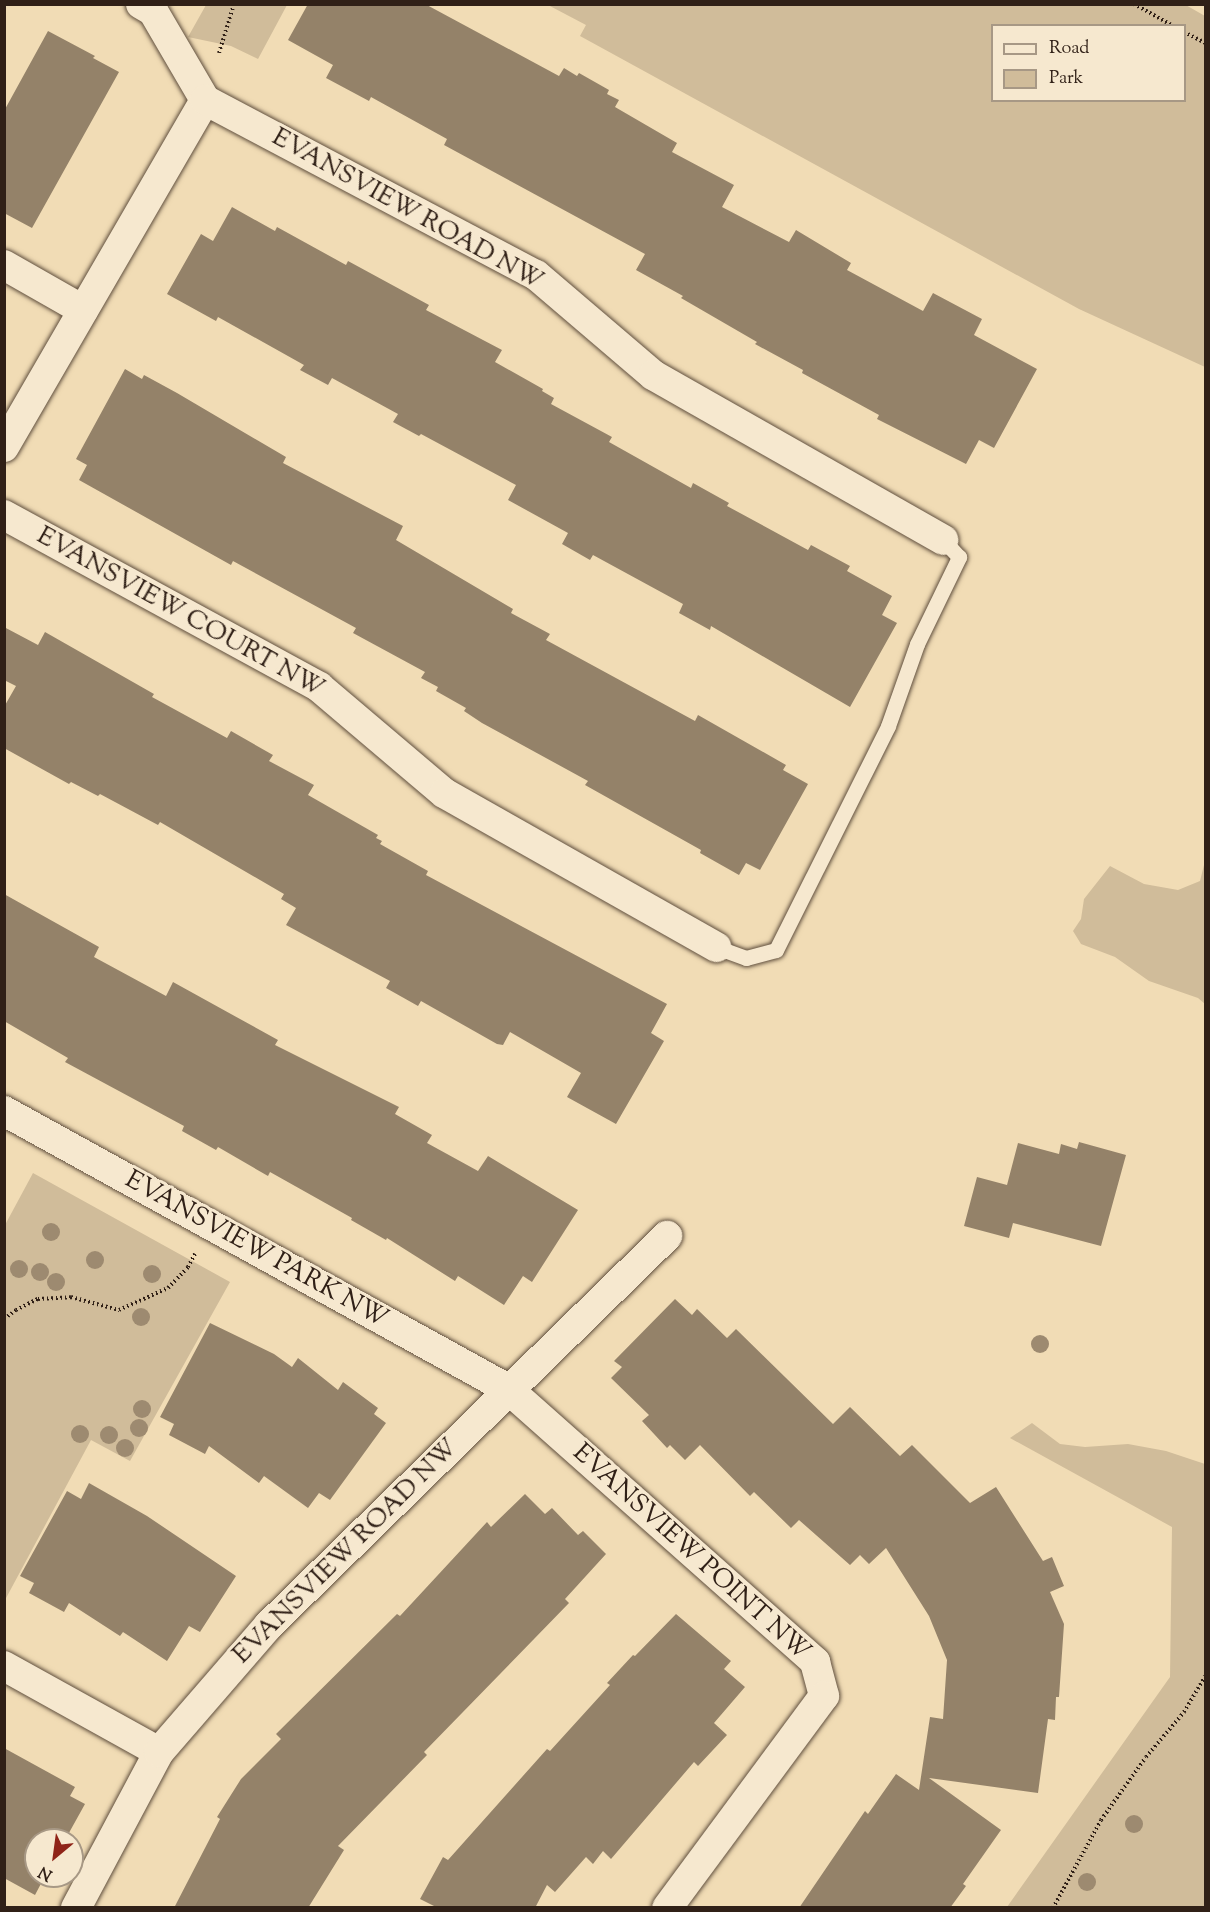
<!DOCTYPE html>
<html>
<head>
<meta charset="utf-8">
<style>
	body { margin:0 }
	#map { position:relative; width:1210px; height:1912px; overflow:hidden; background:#f1dcb5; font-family:"Sorts Mill Goudy",serif }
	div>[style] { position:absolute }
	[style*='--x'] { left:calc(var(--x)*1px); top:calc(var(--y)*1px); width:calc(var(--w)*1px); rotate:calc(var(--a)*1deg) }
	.green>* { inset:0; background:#d0bc9a }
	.building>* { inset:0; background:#948269 }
	.path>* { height:4px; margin-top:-2px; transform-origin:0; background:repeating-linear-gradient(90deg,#302017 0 1.5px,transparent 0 4.5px) }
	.roads { filter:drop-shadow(0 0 2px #604f3e) drop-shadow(0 0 2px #604f3e) }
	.service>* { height:15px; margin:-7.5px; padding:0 7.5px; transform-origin:7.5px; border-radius:7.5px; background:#f6e8cf }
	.minor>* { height:30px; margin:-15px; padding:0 15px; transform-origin:15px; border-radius:15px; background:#f6e8cf }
	.trees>* { width:18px; height:18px; margin:-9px; border-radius:50%; background:#9d8a70 }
	span { translate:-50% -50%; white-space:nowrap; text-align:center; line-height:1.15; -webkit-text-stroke:6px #f6e8cf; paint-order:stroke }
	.street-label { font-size:26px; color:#302017 }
	.frame { position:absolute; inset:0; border:6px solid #302017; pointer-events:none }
	.legend { position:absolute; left:991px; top:24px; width:195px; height:78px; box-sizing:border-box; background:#f6e8cf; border:2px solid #a79885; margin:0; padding:8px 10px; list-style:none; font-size:18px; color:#302017 }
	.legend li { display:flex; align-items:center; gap:12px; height:30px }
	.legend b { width:30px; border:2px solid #a79885 }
	.north { position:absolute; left:24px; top:1828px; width:60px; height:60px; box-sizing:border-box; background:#f6e8cf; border:2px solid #a79885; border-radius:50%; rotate:209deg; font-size:16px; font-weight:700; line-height:24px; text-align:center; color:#302017 }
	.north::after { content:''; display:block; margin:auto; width:21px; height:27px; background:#8f2418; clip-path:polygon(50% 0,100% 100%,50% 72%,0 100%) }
</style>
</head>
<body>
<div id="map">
	<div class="green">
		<i style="clip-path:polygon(evenodd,1184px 4px,1205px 16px,1205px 367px,1079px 309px,580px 36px,586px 25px,548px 5px,1184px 4px,992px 26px,1184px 26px,1184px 100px,992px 100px,992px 26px)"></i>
		<i style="clip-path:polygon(206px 5px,206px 4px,287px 5px,258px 59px,231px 46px,188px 37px)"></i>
		<i style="clip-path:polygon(1205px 861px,1205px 1004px,1198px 998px,1149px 981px,1115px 957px,1081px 944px,1073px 931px,1081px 919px,1084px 899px,1110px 866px,1144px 884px,1178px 890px,1200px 881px)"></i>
		<i style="clip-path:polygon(33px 1173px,230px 1282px,130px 1461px,91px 1440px,5px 1600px,5px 1225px)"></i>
		<i style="clip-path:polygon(1032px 1423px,1060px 1444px,1085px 1447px,1128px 1444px,1166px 1451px,1205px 1464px,1205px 1907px,1007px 1907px,1170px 1677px,1172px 1527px,1010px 1438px)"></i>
	</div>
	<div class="building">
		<i style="clip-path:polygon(308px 4px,425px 4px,559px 76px,564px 68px,577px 76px,579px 73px,609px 90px,607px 94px,619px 100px,615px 107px,677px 143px,672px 152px,734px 185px,722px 207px,789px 242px,796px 230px,851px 263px,847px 270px,923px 311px,933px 293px,982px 319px,974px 335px,1037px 369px,994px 448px,979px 440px,966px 464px,877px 419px,879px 415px,802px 373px,803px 370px,755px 344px,757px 342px,681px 298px,683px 296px,636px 270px,645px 254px,444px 145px,447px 139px,371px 97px,369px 101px,326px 78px,333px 65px,288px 40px)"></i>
		<i style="clip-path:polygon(48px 31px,95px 56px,93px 58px,119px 72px,32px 228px,4px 213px,4px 111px)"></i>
		<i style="clip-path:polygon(232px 207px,275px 231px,277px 227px,346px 265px,348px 261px,429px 305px,426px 310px,502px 350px,495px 362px,543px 389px,542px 391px,554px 398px,551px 404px,612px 437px,609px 442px,691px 488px,693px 483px,729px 503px,727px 506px,808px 550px,811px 545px,850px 566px,847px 571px,892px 596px,882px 615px,897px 623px,850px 707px,711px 626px,710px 630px,679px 613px,683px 604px,593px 555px,590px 560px,562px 544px,568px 533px,508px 500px,516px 485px,421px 434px,419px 436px,393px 422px,398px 414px,332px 378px,328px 385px,300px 370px,304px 365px,218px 317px,216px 321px,167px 294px,201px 234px,213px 241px)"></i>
		<i style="clip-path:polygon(125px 369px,142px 379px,144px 375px,177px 393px,286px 457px,283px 463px,403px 526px,396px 540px,513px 609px,511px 613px,550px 634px,546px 640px,695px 721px,698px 715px,786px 765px,783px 770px,808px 784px,760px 870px,746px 863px,739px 875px,700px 853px,701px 850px,585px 785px,588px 781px,482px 723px,464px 711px,466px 708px,436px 691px,438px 687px,421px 678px,425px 672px,353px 633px,356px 628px,233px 561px,231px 565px,79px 480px,87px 465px,76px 459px)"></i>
		<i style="clip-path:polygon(4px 627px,38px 645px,45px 632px,154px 694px,152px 697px,227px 738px,231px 731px,273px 755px,269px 761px,314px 785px,308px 795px,378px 835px,376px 838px,382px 841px,380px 844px,428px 871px,426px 875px,667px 1004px,651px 1033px,664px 1041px,616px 1124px,567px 1097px,581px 1073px,510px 1032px,503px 1045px,497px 1044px,421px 1001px,418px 1006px,386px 988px,390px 981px,286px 925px,296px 908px,281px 899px,284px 894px,160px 822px,158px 825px,100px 794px,98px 796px,71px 782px,69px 784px,4px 748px,4px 707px,16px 686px,4px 680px)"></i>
		<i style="clip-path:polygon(4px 894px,99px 947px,94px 957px,166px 996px,173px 982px,278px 1040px,275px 1045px,399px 1107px,395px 1114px,432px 1135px,427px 1143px,478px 1171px,488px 1156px,578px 1210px,532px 1282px,523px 1276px,504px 1305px,458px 1276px,455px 1281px,387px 1238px,386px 1240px,351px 1220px,352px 1218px,270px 1172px,268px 1176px,218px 1147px,216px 1150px,182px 1131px,184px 1126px,65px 1062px,68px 1058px,4px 1021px)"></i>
		<i style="clip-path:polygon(1079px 1142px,1126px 1155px,1101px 1246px,1013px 1223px,1009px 1238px,964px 1226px,977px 1177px,1007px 1185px,1018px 1143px,1059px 1154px,1061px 1144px,1077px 1149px)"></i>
		<i style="clip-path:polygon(675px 1299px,692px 1315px,697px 1309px,727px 1338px,736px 1329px,833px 1424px,850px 1407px,900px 1456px,912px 1445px,970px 1503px,996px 1487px,1043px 1561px,1052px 1557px,1064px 1586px,1050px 1592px,1064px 1624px,1059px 1697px,1056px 1697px,1055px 1720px,1048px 1719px,1038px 1793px,929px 1778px,1001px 1830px,963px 1884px,966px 1886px,950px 1908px,799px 1908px,865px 1811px,868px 1814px,896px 1774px,919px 1790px,930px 1717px,943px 1719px,947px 1660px,929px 1616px,886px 1548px,869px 1564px,860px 1555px,850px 1565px,799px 1520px,791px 1528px,754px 1492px,750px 1496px,700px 1445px,685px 1460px,670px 1445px,667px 1448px,642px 1421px,649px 1415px,611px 1378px,622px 1367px,614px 1361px)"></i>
		<i style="clip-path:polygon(210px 1323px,274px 1354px,292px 1367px,298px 1358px,338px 1390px,343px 1382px,378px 1408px,374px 1414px,386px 1423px,330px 1500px,319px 1493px,308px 1508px,264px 1476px,259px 1483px,209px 1446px,205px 1454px,169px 1435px,174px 1424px,160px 1417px)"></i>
		<i style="clip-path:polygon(89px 1483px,147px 1516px,236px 1576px,200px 1632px,189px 1626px,167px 1661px,123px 1632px,120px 1636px,69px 1603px,64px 1612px,29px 1593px,34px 1583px,20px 1576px,67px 1491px,81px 1499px)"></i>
		<i style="clip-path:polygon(525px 1494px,545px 1514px,552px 1508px,578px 1535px,583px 1531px,606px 1554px,565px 1599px,569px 1603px,424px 1752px,427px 1755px,338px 1846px,344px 1850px,308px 1908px,174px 1908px,220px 1819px,217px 1817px,241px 1779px,281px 1739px,276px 1734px,397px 1614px,400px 1616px,487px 1522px,491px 1527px)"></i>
		<i style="clip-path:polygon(676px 1614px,731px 1661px,724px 1669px,745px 1687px,714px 1723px,727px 1735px,698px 1766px,694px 1762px,611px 1859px,603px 1851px,593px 1864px,586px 1857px,555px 1892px,547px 1885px,535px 1908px,438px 1908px,420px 1899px,443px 1857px,448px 1860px,547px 1749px,550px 1751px,610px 1685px,607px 1683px,633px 1655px,635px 1656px)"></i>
		<i style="clip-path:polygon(4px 1748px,75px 1787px,70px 1796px,85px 1804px,65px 1840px,36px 1840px,36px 1876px,45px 1876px,35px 1895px,4px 1878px)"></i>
	</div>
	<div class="path">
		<i style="--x:1134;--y:4;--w:45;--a:29.4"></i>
		<i style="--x:1184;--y:32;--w:25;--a:27"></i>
		<i style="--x:219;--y:53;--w:51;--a:-73"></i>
		<i style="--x:4;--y:1319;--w:15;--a:-37"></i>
		<i style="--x:16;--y:1310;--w:25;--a:-27"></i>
		<i style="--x:38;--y:1299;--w:33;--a:-3"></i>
		<i style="--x:71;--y:1297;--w:50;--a:15.2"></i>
		<i style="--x:119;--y:1310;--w:54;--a:-24.2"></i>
		<i style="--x:168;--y:1288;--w:29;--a:-46"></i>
		<i style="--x:188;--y:1267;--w:15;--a:-62"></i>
		<i style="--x:1053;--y:1908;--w:100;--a:-61.4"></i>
		<i style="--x:1101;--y:1820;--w:77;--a:-54.5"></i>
		<i style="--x:1146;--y:1757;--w:59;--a:-49.8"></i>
		<i style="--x:1184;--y:1712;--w:43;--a:-59.3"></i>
	</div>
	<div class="roads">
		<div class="service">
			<i style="--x:716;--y:947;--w:32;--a:20"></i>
			<i style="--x:746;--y:958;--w:31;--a:-15"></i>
			<i style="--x:776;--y:950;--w:250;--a:-63.4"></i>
			<i style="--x:888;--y:726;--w:87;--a:-70.5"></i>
			<i style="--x:917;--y:644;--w:97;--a:-64.2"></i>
			<i style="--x:959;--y:557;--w:23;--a:-133"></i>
		</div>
		<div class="minor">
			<i style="--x:141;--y:4;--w:14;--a:30"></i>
			<i style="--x:153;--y:11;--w:103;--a:59.7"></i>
			<i style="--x:4;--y:265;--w:91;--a:29.7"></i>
			<i style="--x:4;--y:447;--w:401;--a:-59.9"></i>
			<i style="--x:205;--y:100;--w:374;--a:27.9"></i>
			<i style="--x:536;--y:275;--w:154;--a:40.5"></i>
			<i style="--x:653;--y:375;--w:334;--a:29.6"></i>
			<i style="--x:4;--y:515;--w:359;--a:28.6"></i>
			<i style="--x:319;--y:687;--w:164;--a:40.3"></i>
			<i style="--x:444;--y:793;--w:313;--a:29.5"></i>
			<i style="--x:4;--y:1111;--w:576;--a:28.88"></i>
			<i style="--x:508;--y:1389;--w:411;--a:41.6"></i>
			<i style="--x:815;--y:1662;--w:35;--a:75"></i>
			<i style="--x:824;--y:1696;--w:264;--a:126.5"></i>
			<i style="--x:4;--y:1666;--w:177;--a:29"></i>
			<i style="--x:76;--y:1908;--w:177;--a:-62"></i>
			<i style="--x:159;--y:1752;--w:168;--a:-49.1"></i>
			<i style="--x:269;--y:1625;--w:557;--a:-44.34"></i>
		</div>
	</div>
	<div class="trees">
		<i style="left:51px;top:1232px"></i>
		<i style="left:95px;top:1260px"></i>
		<i style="left:19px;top:1269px"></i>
		<i style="left:40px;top:1272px"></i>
		<i style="left:152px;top:1274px"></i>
		<i style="left:56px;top:1282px"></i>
		<i style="left:141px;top:1317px"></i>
		<i style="left:1040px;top:1344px"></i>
		<i style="left:142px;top:1409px"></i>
		<i style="left:139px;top:1428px"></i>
		<i style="left:80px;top:1434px"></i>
		<i style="left:109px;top:1435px"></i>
		<i style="left:125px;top:1448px"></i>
		<i style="left:1134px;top:1824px"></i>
		<i style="left:1087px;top:1882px"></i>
	</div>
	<div class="street-label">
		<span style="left:407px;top:210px;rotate:29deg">EVANSVIEW ROAD NW</span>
		<span style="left:180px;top:613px;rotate:29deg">EVANSVIEW COURT NW</span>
		<span style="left:256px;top:1250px;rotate:29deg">EVANSVIEW PARK NW</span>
		<span style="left:346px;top:1552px;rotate:-45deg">EVANSVIEW ROAD NW</span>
		<span style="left:691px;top:1553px;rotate:42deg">EVANSVIEW POINT NW</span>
	</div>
	<div class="frame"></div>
	<ul class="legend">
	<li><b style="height:8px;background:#f6e8cf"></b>Road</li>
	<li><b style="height:16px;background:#d0bc9a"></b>Park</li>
	</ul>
	<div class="north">N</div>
</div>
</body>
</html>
